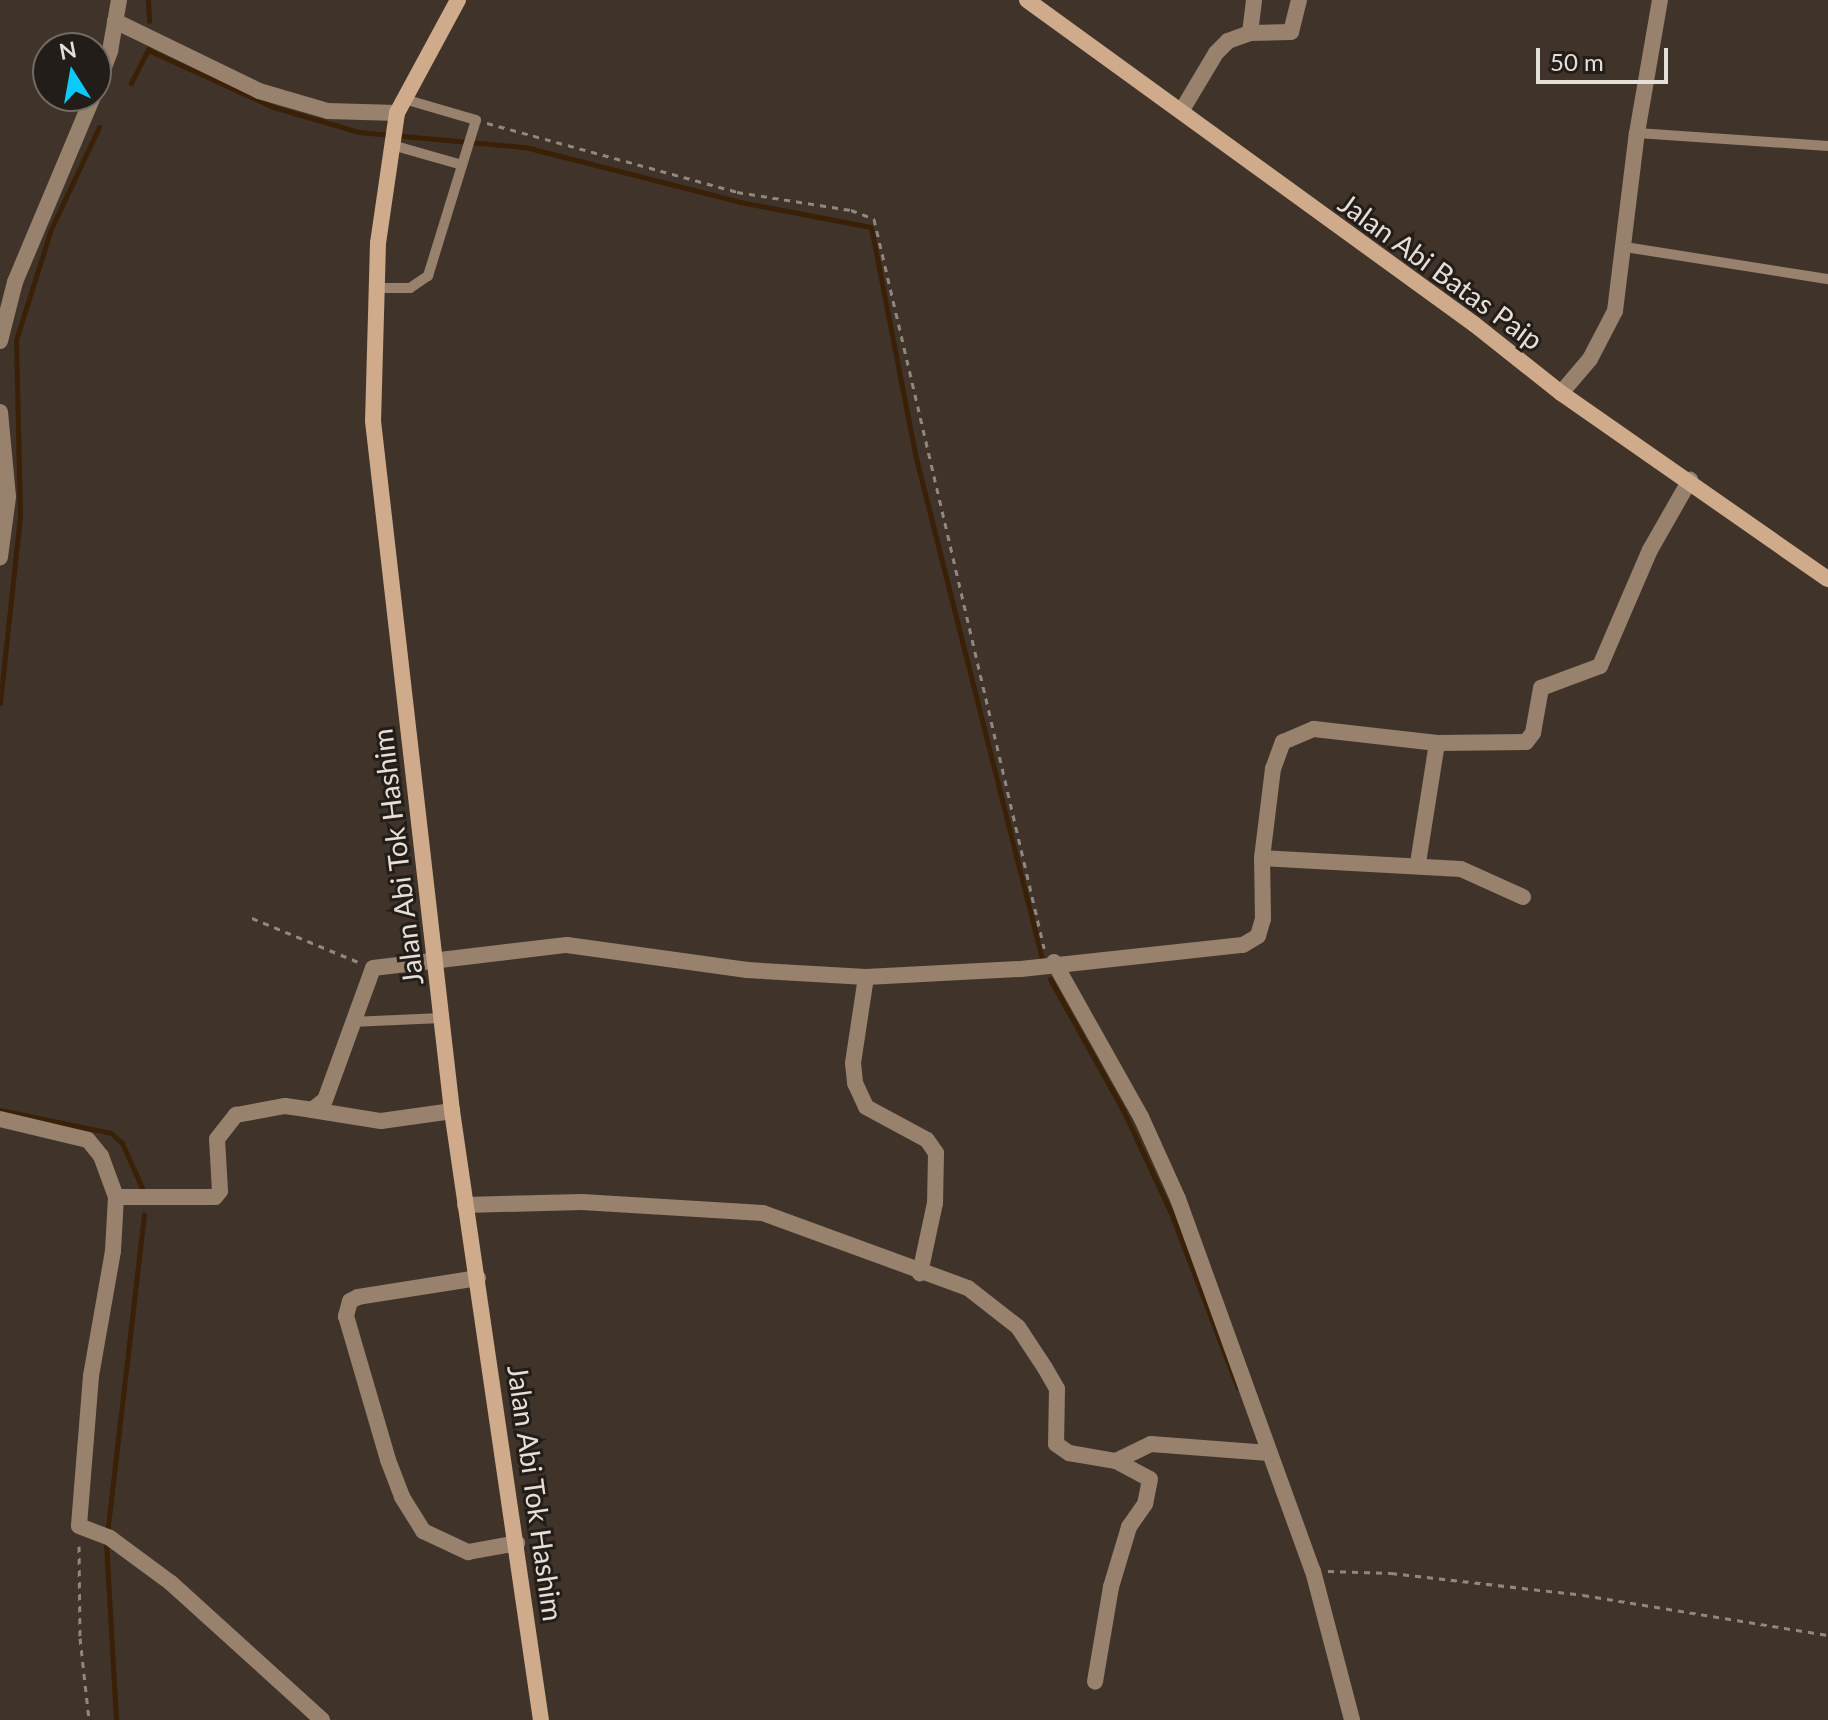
<!DOCTYPE html>
<html>
<head>
<meta charset="utf-8">
<style>
	body { margin:0 }
	#map { position:relative; width:1828px; height:1720px; overflow:hidden; background:#40342a; font-family:Lato,sans-serif }
	div>[style] { position:absolute }
	[style*='--x'] { left:calc(var(--x)*1px); top:calc(var(--y)*1px); width:calc(var(--w)*1px); rotate:calc(var(--a)*1deg) }
	.stream>* { height:5px; margin:-2.5px; padding:0 2.5px; transform-origin:2.5px; border-radius:2.5px; background:#392006 }
	.path>* { height:3px; margin-top:-1.5px; transform-origin:0; background:repeating-linear-gradient(90deg,#90877e 0 6px,transparent 0 12px) }
	.lane>* { height:10px; margin:-5px; padding:0 5px; transform-origin:5px; border-radius:5px; background:#98816d }
	.street>* { height:16px; margin:-8px; padding:0 8px; transform-origin:8px; border-radius:8px; background:#98816d }
	.secondary>* { height:16px; margin:-8px; padding:0 8px; transform-origin:8px; border-radius:8px; background:#cfab8b }
	span { translate:-50% -50%; white-space:nowrap; text-align:center; line-height:1.15; -webkit-text-stroke:6px #221d18; paint-order:stroke }
	.street-label { font-size:28px; color:#e6dfd8 }
	.north { position:absolute; left:32px; top:32px; width:80px; height:80px; box-sizing:border-box; background:#221d18; border:2px solid #706b65; border-radius:50%; rotate:349deg; font-size:22px; font-weight:700; line-height:32px; text-align:center; color:#e6dfd8 }
	.north::after { content:''; display:block; margin:auto; width:28px; height:36px; background:#0ccafa; clip-path:polygon(50% 0,100% 100%,50% 72%,0 100%) }
	.scale { position:absolute; left:1536px; top:48px; width:132px; height:36px; box-sizing:border-box; border:4px solid #e6dfd8; border-top:0; padding-left:10px; font-size:24px; line-height:28px; white-space:nowrap; color:#e6dfd8; -webkit-text-stroke:6px #221d18; paint-order:stroke }
</style>
</head>
<body>
<div id="map">
	<div class="stream">
		<i style="--x:148;--y:0;--w:21;--a:87"></i>
		<i style="--x:148;--y:50;--w:137;--a:24.5"></i>
		<i style="--x:273;--y:107;--w:90;--a:16.2"></i>
		<i style="--x:359;--y:132;--w:167;--a:5.2"></i>
		<i style="--x:525;--y:147;--w:222;--a:14.3"></i>
		<i style="--x:740;--y:202;--w:133;--a:10.8"></i>
		<i style="--x:871;--y:227;--w:231;--a:79"></i>
		<i style="--x:915;--y:454;--w:521;--a:75.88"></i>
		<i style="--x:131;--y:83;--w:38;--a:-63"></i>
		<i style="--x:0;--y:703;--w:188;--a:-83.9"></i>
		<i style="--x:20;--y:516;--w:176;--a:-91.3"></i>
		<i style="--x:16;--y:340;--w:116;--a:-72.5"></i>
		<i style="--x:51;--y:229;--w:113;--a:-64.8"></i>
		<i style="--x:1050;--y:979;--w:150;--a:60.9"></i>
		<i style="--x:1123;--y:1110;--w:114;--a:65"></i>
		<i style="--x:1171;--y:1213;--w:187;--a:69.1"></i>
		<i style="--x:0;--y:1110;--w:113;--a:11.7"></i>
		<i style="--x:111;--y:1133;--w:15;--a:42"></i>
		<i style="--x:122;--y:1143;--w:51;--a:65.9"></i>
		<i style="--x:116;--y:1720;--w:177;--a:-93.2"></i>
		<i style="--x:106;--y:1543;--w:331;--a:-83.4"></i>
	</div>
	<div class="path">
		<i style="--x:487;--y:123;--w:259;--a:15.4"></i>
		<i style="--x:737;--y:192;--w:115;--a:9"></i>
		<i style="--x:851;--y:210;--w:25;--a:21"></i>
		<i style="--x:874;--y:219;--w:749;--a:76.87"></i>
		<i style="--x:252;--y:918;--w:115;--a:22.5"></i>
		<i style="--x:79;--y:1546;--w:92;--a:89.4"></i>
		<i style="--x:80;--y:1638;--w:82;--a:83.7"></i>
		<i style="--x:1328;--y:1571;--w:63;--a:1.8"></i>
		<i style="--x:1391;--y:1573;--w:193;--a:6.5"></i>
		<i style="--x:1583;--y:1595;--w:248;--a:9.3"></i>
	</div>
	<div class="lane">
		<i style="--x:1637;--y:133;--w:191;--a:3.9"></i>
		<i style="--x:392;--y:145;--w:73;--a:15.9"></i>
		<i style="--x:1625;--y:247;--w:206;--a:9"></i>
		<i style="--x:376;--y:288;--w:34;--a:0"></i>
		<i style="--x:410;--y:288;--w:22;--a:-34"></i>
		<i style="--x:428;--y:276;--w:163;--a:-72.9"></i>
		<i style="--x:476;--y:120;--w:75;--a:-163.7"></i>
		<i style="--x:351;--y:1022;--w:91;--a:-2.5"></i>
	</div>
	<div class="street">
		<i style="--x:115;--y:21;--w:160;--a:25.9"></i>
		<i style="--x:259;--y:91;--w:72;--a:16.2"></i>
		<i style="--x:328;--y:111;--w:69;--a:1.7"></i>
		<i style="--x:1250;--y:33;--w:41;--a:-1.4"></i>
		<i style="--x:1291;--y:32;--w:33;--a:-76"></i>
		<i style="--x:96;--y:88;--w:40;--a:-69"></i>
		<i style="--x:110;--y:51;--w:52;--a:-80"></i>
		<i style="--x:1182;--y:110;--w:66;--a:-59.2"></i>
		<i style="--x:1216;--y:53;--w:17;--a:-45"></i>
		<i style="--x:1228;--y:41;--w:23;--a:-20"></i>
		<i style="--x:1250;--y:33;--w:33;--a:-83"></i>
		<i style="--x:0;--y:341;--w:61;--a:-75.7"></i>
		<i style="--x:15;--y:282;--w:202;--a:-67.2"></i>
		<i style="--x:1561;--y:393;--w:45;--a:-49.5"></i>
		<i style="--x:1590;--y:359;--w:54;--a:-62.5"></i>
		<i style="--x:1615;--y:311;--w:179;--a:-83"></i>
		<i style="--x:1637;--y:133;--w:135;--a:-80.2"></i>
		<i style="--x:0;--y:412;--w:85;--a:84.6"></i>
		<i style="--x:8;--y:497;--w:61;--a:97.6"></i>
		<i style="--x:1262;--y:858;--w:199;--a:3.2"></i>
		<i style="--x:1461;--y:869;--w:68;--a:24.3"></i>
		<i style="--x:1418;--y:863;--w:121;--a:-81"></i>
		<i style="--x:1054;--y:962;--w:178;--a:60.7"></i>
		<i style="--x:1141;--y:1117;--w:90;--a:65.7"></i>
		<i style="--x:1178;--y:1199;--w:396;--a:70.1"></i>
		<i style="--x:1313;--y:1571;--w:154;--a:75.3"></i>
		<i style="--x:866;--y:977;--w:87;--a:98.6"></i>
		<i style="--x:853;--y:1063;--w:20;--a:84"></i>
		<i style="--x:855;--y:1083;--w:26;--a:65"></i>
		<i style="--x:866;--y:1107;--w:69;--a:28.4"></i>
		<i style="--x:927;--y:1140;--w:16;--a:55"></i>
		<i style="--x:936;--y:1153;--w:50;--a:91.1"></i>
		<i style="--x:935;--y:1203;--w:72;--a:102.1"></i>
		<i style="--x:312;--y:1110;--w:70;--a:9.1"></i>
		<i style="--x:381;--y:1121;--w:72;--a:-8"></i>
		<i style="--x:0;--y:1119;--w:90;--a:13.4"></i>
		<i style="--x:88;--y:1140;--w:21;--a:51"></i>
		<i style="--x:101;--y:1156;--w:44;--a:69.9"></i>
		<i style="--x:116;--y:1197;--w:54;--a:93.2"></i>
		<i style="--x:113;--y:1251;--w:127;--a:100"></i>
		<i style="--x:91;--y:1376;--w:150;--a:94.6"></i>
		<i style="--x:79;--y:1526;--w:33;--a:21"></i>
		<i style="--x:110;--y:1538;--w:76;--a:36.4"></i>
		<i style="--x:171;--y:1583;--w:204;--a:42.2"></i>
		<i style="--x:116;--y:1197;--w:99;--a:0"></i>
		<i style="--x:215;--y:1197;--w:8;--a:-50"></i>
		<i style="--x:220;--y:1191;--w:52;--a:-93.3"></i>
		<i style="--x:217;--y:1139;--w:31;--a:-52"></i>
		<i style="--x:236;--y:1115;--w:50;--a:-10.4"></i>
		<i style="--x:285;--y:1106;--w:27;--a:8"></i>
		<i style="--x:312;--y:1110;--w:16;--a:-38"></i>
		<i style="--x:325;--y:1100;--w:140;--a:-70"></i>
		<i style="--x:373;--y:968;--w:195;--a:-6.8"></i>
		<i style="--x:567;--y:945;--w:182;--a:7.9"></i>
		<i style="--x:747;--y:970;--w:119;--a:3.4"></i>
		<i style="--x:866;--y:977;--w:155;--a:-3"></i>
		<i style="--x:1021;--y:969;--w:223;--a:-6.2"></i>
		<i style="--x:1243;--y:945;--w:17;--a:-31"></i>
		<i style="--x:1258;--y:936;--w:18;--a:-74"></i>
		<i style="--x:1263;--y:919;--w:61;--a:-90.9"></i>
		<i style="--x:1262;--y:858;--w:90;--a:-83"></i>
		<i style="--x:1273;--y:769;--w:29;--a:-70"></i>
		<i style="--x:1283;--y:742;--w:34;--a:-23"></i>
		<i style="--x:1314;--y:729;--w:124;--a:6.5"></i>
		<i style="--x:1437;--y:743;--w:89;--a:-0.6"></i>
		<i style="--x:1526;--y:742;--w:11;--a:-52"></i>
		<i style="--x:1533;--y:733;--w:46;--a:-79.9"></i>
		<i style="--x:1541;--y:688;--w:63;--a:-20.4"></i>
		<i style="--x:1600;--y:666;--w:126;--a:-66.7"></i>
		<i style="--x:1650;--y:550;--w:81;--a:-60.3"></i>
		<i style="--x:465;--y:1205;--w:117;--a:-1.5"></i>
		<i style="--x:582;--y:1202;--w:181;--a:3.5"></i>
		<i style="--x:763;--y:1213;--w:218;--a:20.1"></i>
		<i style="--x:968;--y:1288;--w:63;--a:38"></i>
		<i style="--x:1018;--y:1327;--w:49;--a:56.6"></i>
		<i style="--x:1045;--y:1368;--w:24;--a:60"></i>
		<i style="--x:1057;--y:1389;--w:55;--a:91"></i>
		<i style="--x:1056;--y:1444;--w:16;--a:35"></i>
		<i style="--x:1069;--y:1453;--w:48;--a:9.7"></i>
		<i style="--x:1116;--y:1461;--w:38;--a:28"></i>
		<i style="--x:1150;--y:1479;--w:25;--a:101"></i>
		<i style="--x:1145;--y:1504;--w:28;--a:125"></i>
		<i style="--x:1129;--y:1527;--w:63;--a:106.7"></i>
		<i style="--x:1111;--y:1587;--w:96;--a:99.6"></i>
		<i style="--x:478;--y:1278;--w:121;--a:171"></i>
		<i style="--x:358;--y:1297;--w:9;--a:153"></i>
		<i style="--x:350;--y:1301;--w:16;--a:105"></i>
		<i style="--x:346;--y:1316;--w:150;--a:73.7"></i>
		<i style="--x:388;--y:1460;--w:40;--a:69"></i>
		<i style="--x:402;--y:1497;--w:40;--a:58"></i>
		<i style="--x:423;--y:1531;--w:50;--a:25"></i>
		<i style="--x:468;--y:1552;--w:50;--a:-10.4"></i>
		<i style="--x:1116;--y:1461;--w:39;--a:-26"></i>
		<i style="--x:1151;--y:1444;--w:118;--a:4.4"></i>
	</div>
	<div class="secondary">
		<i style="--x:458;--y:0;--w:128;--a:118.4"></i>
		<i style="--x:397;--y:113;--w:131;--a:98.3"></i>
		<i style="--x:378;--y:243;--w:178;--a:91.6"></i>
		<i style="--x:373;--y:421;--w:695;--a:83.47"></i>
		<i style="--x:452;--y:1111;--w:615;--a:81.69"></i>
		<i style="--x:1027;--y:0;--w:552;--a:35.94"></i>
		<i style="--x:1474;--y:324;--w:111;--a:38.4"></i>
		<i style="--x:1561;--y:393;--w:325;--a:34.9"></i>
	</div>
	<div class="street-label">
		<span style="left:1441px;top:271px;rotate:36deg">Jalan Abi Batas Paip</span>
		<span style="left:397px;top:857px;rotate:-97deg">Jalan Abi Tok Hashim</span>
		<span style="left:536px;top:1493px;rotate:82deg">Jalan Abi Tok Hashim</span>
	</div>
	<div class="north">N</div>
	<div class="scale">50 m</div>
</div>
</body>
</html>
